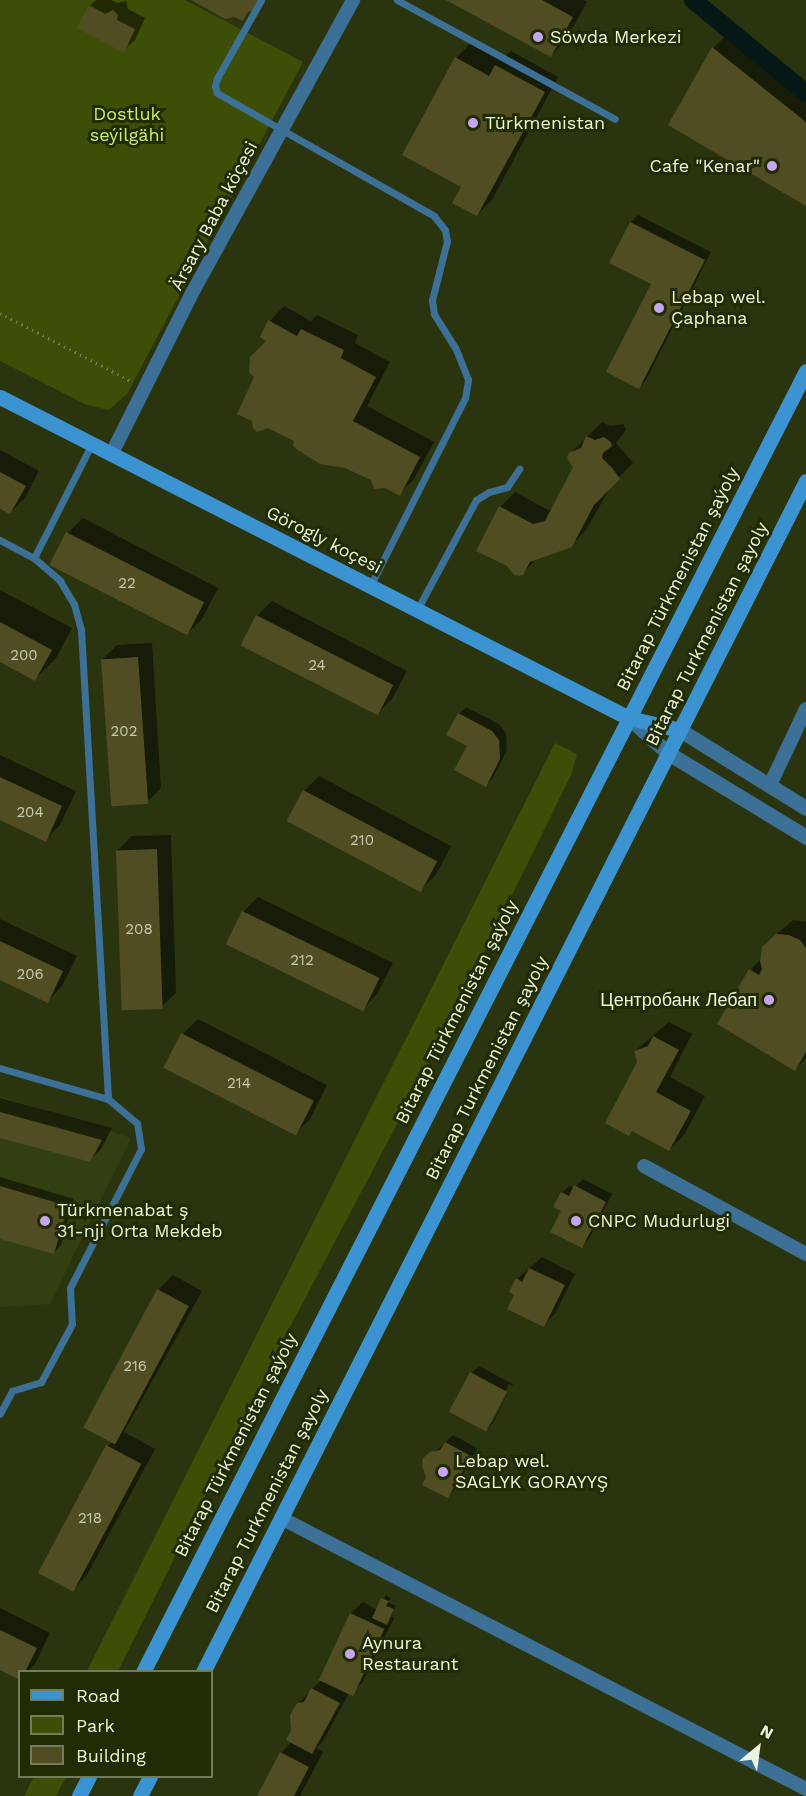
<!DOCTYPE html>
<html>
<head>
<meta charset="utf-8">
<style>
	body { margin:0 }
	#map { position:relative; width:806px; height:1796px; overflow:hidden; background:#2a350f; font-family:"Work Sans",sans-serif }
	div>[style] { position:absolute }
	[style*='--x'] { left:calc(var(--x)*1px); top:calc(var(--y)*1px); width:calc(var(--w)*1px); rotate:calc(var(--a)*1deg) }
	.built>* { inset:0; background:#323f10 }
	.green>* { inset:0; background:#3d4e07 }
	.shadow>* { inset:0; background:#0007 }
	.canal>* { height:18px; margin:-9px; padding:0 9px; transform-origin:9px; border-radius:9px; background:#061815 }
	.building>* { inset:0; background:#514d23; transform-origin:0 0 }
	.path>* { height:3px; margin-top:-1.5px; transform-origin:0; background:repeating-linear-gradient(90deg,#6e7857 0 1.5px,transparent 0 6px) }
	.service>* { height:7px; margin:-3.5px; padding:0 3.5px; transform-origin:3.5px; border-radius:3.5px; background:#3d7097 }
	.minor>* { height:14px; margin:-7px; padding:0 7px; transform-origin:7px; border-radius:7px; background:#3d7097 }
	.tertiary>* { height:15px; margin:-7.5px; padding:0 7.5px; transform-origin:7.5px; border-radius:7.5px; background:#3d7097 }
	.secondary>* { height:15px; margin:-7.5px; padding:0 7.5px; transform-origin:7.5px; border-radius:7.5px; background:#3c93d1 }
	.dots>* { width:16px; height:16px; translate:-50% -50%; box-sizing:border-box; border:3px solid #212b04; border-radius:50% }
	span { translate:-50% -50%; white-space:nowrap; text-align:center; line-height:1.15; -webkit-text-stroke:6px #212b04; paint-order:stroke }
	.number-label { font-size:15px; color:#c4caae }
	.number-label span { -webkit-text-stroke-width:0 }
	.poi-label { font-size:18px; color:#ebf3dd }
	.left { translate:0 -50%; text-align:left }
	.right { translate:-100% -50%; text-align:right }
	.park-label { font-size:18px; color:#c8ed74 }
	.street-label { font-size:18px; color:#ebf3dd }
	.legend { position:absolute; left:18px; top:1670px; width:195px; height:108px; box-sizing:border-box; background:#212b04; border:2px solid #727b5b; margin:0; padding:8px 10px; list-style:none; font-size:18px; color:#ebf3dd }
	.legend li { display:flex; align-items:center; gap:12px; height:30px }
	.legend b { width:30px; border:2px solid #727b5b }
	.north { position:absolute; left:728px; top:1718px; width:60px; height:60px; -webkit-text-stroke:4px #212b04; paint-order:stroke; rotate:29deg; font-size:16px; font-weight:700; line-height:24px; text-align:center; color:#ebf3dd }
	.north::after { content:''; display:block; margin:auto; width:21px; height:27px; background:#ebf3dd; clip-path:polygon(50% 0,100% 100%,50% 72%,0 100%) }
</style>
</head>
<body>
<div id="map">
	<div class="built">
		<i style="clip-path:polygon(0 1096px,131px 1138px,50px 1304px,0 1307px)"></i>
	</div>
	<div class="green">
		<i style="clip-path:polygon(0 0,185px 0,303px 62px,127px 394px,109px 410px,87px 405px,0 361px)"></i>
		<i style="clip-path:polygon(555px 743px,577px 754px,572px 773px,433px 1056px,281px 1344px,118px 1671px,87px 1671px)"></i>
		<i style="clip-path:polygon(34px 1777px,34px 1776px,66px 1777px,56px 1796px,24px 1796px)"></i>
	</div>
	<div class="shadow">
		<i style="clip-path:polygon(96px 0,111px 0,117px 3px,126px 1px,128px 9px,145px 18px,135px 40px,123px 51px,90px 6px)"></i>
		<i style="clip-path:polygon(449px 0,583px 0,587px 2px,565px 41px,551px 56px)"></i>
		<i style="clip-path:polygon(728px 34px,806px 96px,806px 205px,713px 48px)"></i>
		<i style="clip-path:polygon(471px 43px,502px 60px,511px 51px,558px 77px,492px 200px,477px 214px,456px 58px)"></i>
		<i style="clip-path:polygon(638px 215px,711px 252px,646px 380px,639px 388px,653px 284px,631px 222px)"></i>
		<i style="clip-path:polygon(284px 306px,311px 321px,317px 315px,358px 335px,355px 343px,390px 362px,367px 406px,434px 442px,414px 479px,399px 494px,296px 440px,256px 376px,268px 341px,270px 321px)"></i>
		<i style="clip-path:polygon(602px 422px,610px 426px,623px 424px,626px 430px,616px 443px,633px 463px,613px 483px,586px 530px,571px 546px,538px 557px,522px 574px,500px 507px,515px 492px,548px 510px,553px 509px,575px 466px,570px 454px)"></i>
		<i style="clip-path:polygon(0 450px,39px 471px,25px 498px,10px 513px,0 507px)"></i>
		<i style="clip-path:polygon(83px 518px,218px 588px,202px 619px,187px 634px,52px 564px,68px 533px)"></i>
		<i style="clip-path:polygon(0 590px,72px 628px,56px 658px,35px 679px,0 661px)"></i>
		<i style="clip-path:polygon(272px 601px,407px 671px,392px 699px,377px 714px,257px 616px)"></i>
		<i style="clip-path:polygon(152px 643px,161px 788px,146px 803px,102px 660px,117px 645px)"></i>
		<i style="clip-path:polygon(466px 707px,499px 724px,506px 733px,507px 750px,493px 778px,486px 785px,459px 714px)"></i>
		<i style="clip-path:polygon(0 755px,76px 791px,60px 825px,45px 840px,0 818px)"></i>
		<i style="clip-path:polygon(319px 776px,451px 846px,436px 875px,421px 889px,304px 791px)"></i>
		<i style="clip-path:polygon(171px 835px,176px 993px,161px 1007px,117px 851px,132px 836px)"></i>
		<i style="clip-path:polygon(258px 897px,393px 963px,377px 994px,363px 1009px,243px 912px)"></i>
		<i style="clip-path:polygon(0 919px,77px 956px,62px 986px,48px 1001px,0 978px)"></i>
		<i style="clip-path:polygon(793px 920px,806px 922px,806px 1058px,795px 1069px,750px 970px,762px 958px,766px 943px)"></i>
		<i style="clip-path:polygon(198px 1019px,327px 1085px,310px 1119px,296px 1133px,183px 1034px)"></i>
		<i style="clip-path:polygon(669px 1022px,692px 1034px,670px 1077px,705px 1096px,684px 1135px,669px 1150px,633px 1130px,629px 1134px,639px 1063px,635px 1051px)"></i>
		<i style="clip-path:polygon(0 1098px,112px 1128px,101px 1149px,89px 1161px,0 1137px)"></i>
		<i style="clip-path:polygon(0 1177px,74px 1199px,61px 1245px,54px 1253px,0 1237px)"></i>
		<i style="clip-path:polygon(583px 1179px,612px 1194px,589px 1239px,581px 1246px,563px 1210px,562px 1193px,569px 1186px,574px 1188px)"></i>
		<i style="clip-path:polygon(542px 1257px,575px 1274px,555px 1314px,543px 1325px,516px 1294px,517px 1279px)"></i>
		<i style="clip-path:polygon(173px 1275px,202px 1291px,124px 1432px,155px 1449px,87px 1575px,73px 1590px,108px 1446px,112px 1442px,158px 1290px)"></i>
		<i style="clip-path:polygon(evenodd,479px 1366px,513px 1384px,493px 1423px,485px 1430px,471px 1373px,479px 1366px,509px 1384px,512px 1386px,492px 1423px,488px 1423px,509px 1384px)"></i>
		<i style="clip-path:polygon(453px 1435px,477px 1448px,455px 1489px,448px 1496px,428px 1477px,423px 1463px)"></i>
		<i style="clip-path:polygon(386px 1595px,391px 1598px,388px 1602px,396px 1606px,391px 1616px,394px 1618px,362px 1683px,349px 1693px,323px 1741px,316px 1748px,323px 1752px,300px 1796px,259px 1796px,281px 1753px,292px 1742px,298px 1704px,321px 1680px,319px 1679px,351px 1613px,363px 1602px,377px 1610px)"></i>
		<i style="clip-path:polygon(0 1608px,50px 1633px,35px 1664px,27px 1672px,0 1668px)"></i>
	</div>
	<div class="canal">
		<i style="--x:693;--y:0;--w:146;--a:39.5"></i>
	</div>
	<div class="building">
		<i style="clip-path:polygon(191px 0,261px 0,256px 10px,248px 12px,243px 21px,234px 17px,225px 19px)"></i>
		<i style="clip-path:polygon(446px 0,542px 0,573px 17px,551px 57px)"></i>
		<i style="clip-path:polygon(89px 5px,105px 14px,113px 10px,118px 15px,117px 20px,135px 29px,124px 53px,77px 28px)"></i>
		<i style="clip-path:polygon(712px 47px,806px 122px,806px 206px,668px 125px)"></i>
		<i style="clip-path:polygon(455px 57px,489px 76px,495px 65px,545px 92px,477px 216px,452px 203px,461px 187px,402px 155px)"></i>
		<i style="clip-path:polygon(630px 222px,705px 260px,639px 389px,606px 372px,651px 284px,609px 263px)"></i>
		<i style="clip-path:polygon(268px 320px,297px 336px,301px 329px,344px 350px,341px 358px,376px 377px,353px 421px,420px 457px,400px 496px,385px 488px,374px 489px,371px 480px,345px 468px,320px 464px,299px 451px,293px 446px,294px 441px,268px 428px,257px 432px,253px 428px,252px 421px,237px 414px,254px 377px,249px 373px,250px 357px,266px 341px,260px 337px)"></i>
		<i style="clip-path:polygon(586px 436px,595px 440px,604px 437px,611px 442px,612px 446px,603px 453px,602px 458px,613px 469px,620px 479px,594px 505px,572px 547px,530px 562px,523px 575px,519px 576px,514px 575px,507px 566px,476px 551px,499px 506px,533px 524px,545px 521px,573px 467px,567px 458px,569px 453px,581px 448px)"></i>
		<i style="clip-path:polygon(0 472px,26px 486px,10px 514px,0 509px)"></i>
		<i style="left:66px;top:532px;width:155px;height:37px;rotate:27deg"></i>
		<i style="left:256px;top:615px;width:154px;height:34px;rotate:27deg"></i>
		<i style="clip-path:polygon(0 622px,52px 650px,35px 681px,0 662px)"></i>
		<i style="left:138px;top:657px;width:147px;height:37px;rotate:86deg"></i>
		<i style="clip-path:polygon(458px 713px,492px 731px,499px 740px,500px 759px,486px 787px,454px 770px,467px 746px,446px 735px)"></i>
		<i style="clip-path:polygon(0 777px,62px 806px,46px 842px,0 820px)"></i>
		<i style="left:303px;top:790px;width:152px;height:35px;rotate:28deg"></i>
		<i style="left:157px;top:849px;width:160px;height:41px;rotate:88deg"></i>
		<i style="left:242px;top:911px;width:153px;height:37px;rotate:26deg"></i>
		<i style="clip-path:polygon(776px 934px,789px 935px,800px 940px,806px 948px,806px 1052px,795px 1071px,717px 1024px,749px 969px,759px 975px,762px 969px,760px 961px,762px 947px)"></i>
		<i style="clip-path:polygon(0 941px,63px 971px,48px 1003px,0 980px)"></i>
		<i style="left:181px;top:1033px;width:149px;height:39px;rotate:27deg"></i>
		<i style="clip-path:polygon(653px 1036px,679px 1050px,656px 1092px,691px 1111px,669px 1151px,632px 1131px,629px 1136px,605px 1123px,637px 1062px,634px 1051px,648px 1046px)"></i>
		<i style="clip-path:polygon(0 1112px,102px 1140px,90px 1162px,0 1138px)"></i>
		<i style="clip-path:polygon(574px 1185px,606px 1202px,582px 1248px,550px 1232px,561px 1211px,553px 1207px,561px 1192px,569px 1196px)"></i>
		<i style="clip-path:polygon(0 1186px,68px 1206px,54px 1254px,0 1239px)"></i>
		<i style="clip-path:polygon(529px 1268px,565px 1285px,544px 1327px,507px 1309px,514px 1295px,509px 1292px,516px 1278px,522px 1282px)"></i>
		<i style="left:157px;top:1289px;width:36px;height:157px;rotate:28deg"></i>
		<i style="left:470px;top:1372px;width:42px;height:45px;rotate:28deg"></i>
		<i style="clip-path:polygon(445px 1442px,471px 1456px,448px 1498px,422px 1485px,426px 1477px,422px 1466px,423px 1458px,430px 1452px,440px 1450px)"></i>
		<i style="left:106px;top:1445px;width:40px;height:145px;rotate:28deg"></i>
		<i style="clip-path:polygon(381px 1598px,389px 1601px,386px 1606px,394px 1609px,387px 1625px,372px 1618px)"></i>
		<i style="left:350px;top:1613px;width:38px;height:74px;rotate:25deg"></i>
		<i style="clip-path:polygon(0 1630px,37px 1648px,25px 1672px,20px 1672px,20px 1680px,0 1670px)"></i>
		<i style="clip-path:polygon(311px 1688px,340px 1703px,312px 1754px,286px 1740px,291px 1731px,290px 1715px,297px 1703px,304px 1702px)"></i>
		<i style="clip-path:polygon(280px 1752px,309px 1767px,294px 1796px,257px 1796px)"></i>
	</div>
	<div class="path">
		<i style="--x:0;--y:313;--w:148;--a:27.4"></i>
	</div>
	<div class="service">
		<i style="--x:261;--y:0;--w:90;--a:119.4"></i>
		<i style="--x:217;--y:78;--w:8;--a:104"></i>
		<i style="--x:215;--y:86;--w:7;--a:74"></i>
		<i style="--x:217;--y:93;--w:249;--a:29.5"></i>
		<i style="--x:434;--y:216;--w:18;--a:52"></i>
		<i style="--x:445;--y:230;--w:11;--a:80"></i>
		<i style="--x:447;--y:241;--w:61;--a:104.3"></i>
		<i style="--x:432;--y:300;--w:14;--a:82"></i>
		<i style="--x:434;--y:314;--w:39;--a:58"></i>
		<i style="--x:455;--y:347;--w:35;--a:68"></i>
		<i style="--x:468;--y:380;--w:18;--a:99"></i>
		<i style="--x:465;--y:398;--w:211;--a:116.8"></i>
		<i style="--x:397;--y:0;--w:248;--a:28.6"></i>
		<i style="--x:0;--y:540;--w:38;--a:28"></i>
		<i style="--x:34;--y:558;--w:35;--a:41"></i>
		<i style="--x:60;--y:581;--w:27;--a:59"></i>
		<i style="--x:74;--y:604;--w:27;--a:75"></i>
		<i style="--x:81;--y:630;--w:470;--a:86.7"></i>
		<i style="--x:108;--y:1099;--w:38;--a:40"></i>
		<i style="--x:137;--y:1123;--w:26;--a:81"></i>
		<i style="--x:141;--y:1149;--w:156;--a:117.1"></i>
		<i style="--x:70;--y:1288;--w:36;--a:87"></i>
		<i style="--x:72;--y:1324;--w:66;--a:118.1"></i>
		<i style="--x:41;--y:1382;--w:30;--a:163"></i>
		<i style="--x:12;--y:1391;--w:26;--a:118"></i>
		<i style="--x:34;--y:558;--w:129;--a:-63.2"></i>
		<i style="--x:417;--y:610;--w:125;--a:-61.8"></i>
		<i style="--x:476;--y:500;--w:15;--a:-32"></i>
		<i style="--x:489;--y:492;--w:19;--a:-16"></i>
		<i style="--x:507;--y:487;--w:22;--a:-56"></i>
		<i style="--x:0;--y:1068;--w:112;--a:16"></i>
	</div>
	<div class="minor">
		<i style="--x:112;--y:453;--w:177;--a:-63.4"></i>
		<i style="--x:191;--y:295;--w:337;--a:-61.2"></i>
		<i style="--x:770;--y:785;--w:84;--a:-64.7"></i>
		<i style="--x:644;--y:1166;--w:184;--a:28.5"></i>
		<i style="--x:281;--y:1518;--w:591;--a:27.3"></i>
	</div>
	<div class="tertiary">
		<i style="--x:629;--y:718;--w:52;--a:41.9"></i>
		<i style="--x:668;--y:753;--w:162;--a:31.3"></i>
		<i style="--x:680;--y:730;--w:148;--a:31.8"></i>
	</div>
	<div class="secondary">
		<i style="--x:0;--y:397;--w:706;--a:27.04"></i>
		<i style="--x:629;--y:718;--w:52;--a:13.2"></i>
		<i style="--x:143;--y:1672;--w:1460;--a:-63"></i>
		<i style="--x:203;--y:1672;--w:1335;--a:-63.15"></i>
		<i style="--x:79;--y:1796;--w:22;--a:-63"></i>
		<i style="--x:140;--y:1796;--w:22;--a:-63"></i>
	</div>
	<div class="dots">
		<i style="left:538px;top:37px;background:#c6a6f0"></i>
		<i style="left:473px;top:123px;background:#c6a6f0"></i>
		<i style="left:772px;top:166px;background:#c6a6f0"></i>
		<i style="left:659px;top:308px;background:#c6a6f0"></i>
		<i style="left:769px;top:1000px;background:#c6a6f0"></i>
		<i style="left:45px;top:1221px;background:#c6a6f0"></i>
		<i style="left:576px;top:1221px;background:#c6a6f0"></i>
		<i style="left:443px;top:1472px;background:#c6a6f0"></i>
		<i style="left:350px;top:1654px;background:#c6a6f0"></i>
	</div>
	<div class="number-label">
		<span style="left:127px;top:584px">22</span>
		<span style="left:24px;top:656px">200</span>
		<span style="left:317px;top:666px">24</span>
		<span style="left:124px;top:732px">202</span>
		<span style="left:30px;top:813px">204</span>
		<span style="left:362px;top:841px">210</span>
		<span style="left:139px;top:930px">208</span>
		<span style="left:302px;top:961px">212</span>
		<span style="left:30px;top:975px">206</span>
		<span style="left:239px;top:1084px">214</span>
		<span style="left:135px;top:1367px">216</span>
		<span style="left:90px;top:1519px">218</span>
	</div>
	<div class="poi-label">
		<span class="left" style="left:550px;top:37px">Söwda Merkezi</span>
		<span class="left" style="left:485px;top:123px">Türkmenistan</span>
		<span class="right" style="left:760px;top:166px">Cafe "Kenar"</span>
		<span class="left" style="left:671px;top:308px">Lebap wel.<br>Çaphana</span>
		<span class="right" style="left:757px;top:1000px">Центробанк Лебап</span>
		<span class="left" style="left:57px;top:1221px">Türkmenabat ş<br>31-nji Orta Mekdeb</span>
		<span class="left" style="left:588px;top:1221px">CNPC Mudurlugi</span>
		<span class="left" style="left:455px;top:1472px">Lebap wel.<br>SAGLYK GORAYYŞ</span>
		<span class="left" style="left:362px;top:1654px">Aynura<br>Restaurant</span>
	</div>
	<div class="park-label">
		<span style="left:127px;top:125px">Dostluk<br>seýilgähi</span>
	</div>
	<div class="street-label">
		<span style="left:214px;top:216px;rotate:-62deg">Ärsary Baba köçesi</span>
		<span style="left:324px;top:540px;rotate:27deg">Görogly koçesi</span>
		<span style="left:678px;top:579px;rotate:-63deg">Bitarap Türkmenistan şaýoly</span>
		<span style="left:707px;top:634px;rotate:-63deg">Bitarap Turkmenistan şayoly</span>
		<span style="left:457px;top:1012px;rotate:-63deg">Bitarap Türkmenistan şaýoly</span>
		<span style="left:487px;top:1068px;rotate:-63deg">Bitarap Turkmenistan şayoly</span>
		<span style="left:236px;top:1445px;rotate:-63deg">Bitarap Türkmenistan şaýoly</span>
		<span style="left:267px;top:1501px;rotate:-63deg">Bitarap Turkmenistan şayoly</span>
	</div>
	<ul class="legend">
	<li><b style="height:8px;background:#3c93d1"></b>Road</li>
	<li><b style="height:16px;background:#3d4e07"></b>Park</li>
	<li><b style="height:16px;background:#514d23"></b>Building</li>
	</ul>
	<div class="north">N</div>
</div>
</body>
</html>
